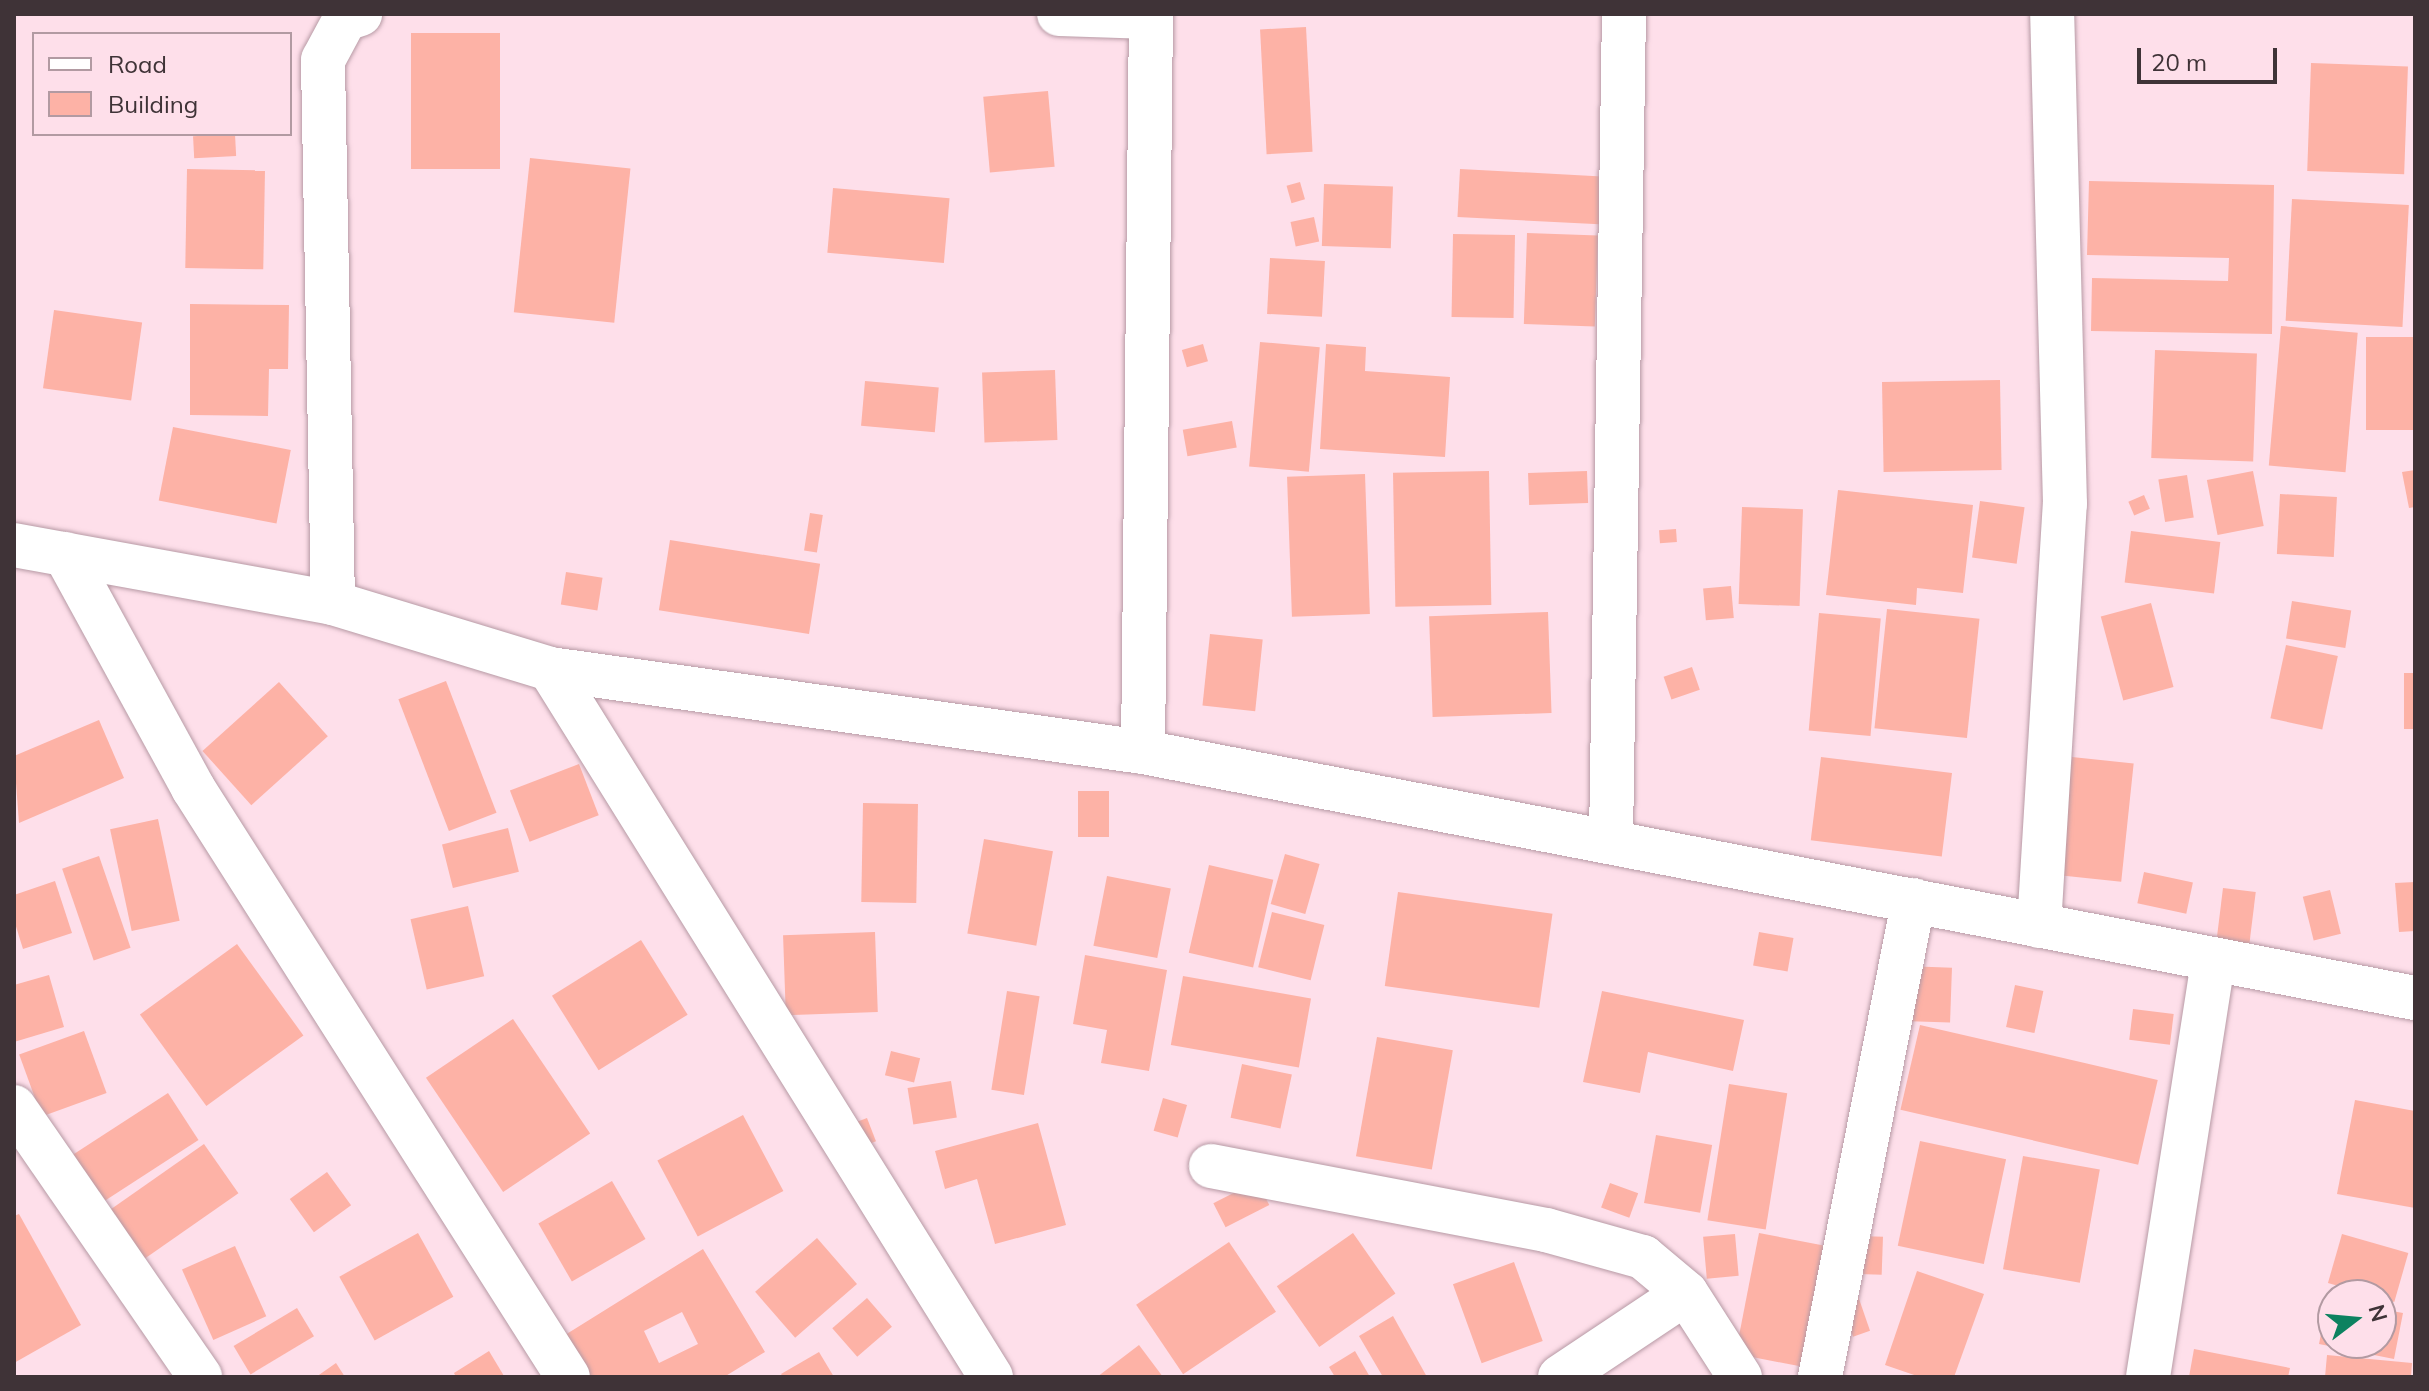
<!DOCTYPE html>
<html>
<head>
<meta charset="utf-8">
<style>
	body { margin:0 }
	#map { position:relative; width:2429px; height:1391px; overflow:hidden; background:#fedfea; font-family:Mulish,sans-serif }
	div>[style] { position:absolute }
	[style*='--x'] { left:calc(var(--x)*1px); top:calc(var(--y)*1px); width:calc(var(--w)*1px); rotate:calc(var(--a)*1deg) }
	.building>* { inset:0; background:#fdb2a6; transform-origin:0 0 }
	.roads { filter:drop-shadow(0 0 2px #b79aa5) drop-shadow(0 0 2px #b79aa5) }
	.minor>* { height:44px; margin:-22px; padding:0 22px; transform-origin:22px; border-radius:22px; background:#fff }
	span { translate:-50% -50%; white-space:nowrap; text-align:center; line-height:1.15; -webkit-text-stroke:7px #fedfea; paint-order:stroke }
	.frame { position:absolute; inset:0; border:16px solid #3f3337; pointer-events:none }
	.legend { position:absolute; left:32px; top:32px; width:260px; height:104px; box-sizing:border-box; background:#fedfea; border:2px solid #b29aa2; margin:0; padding:10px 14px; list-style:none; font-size:24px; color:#3f3337 }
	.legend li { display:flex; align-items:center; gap:16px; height:40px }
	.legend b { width:40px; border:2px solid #b29aa2 }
	.north { position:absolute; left:2317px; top:1279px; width:80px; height:80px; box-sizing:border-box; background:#fedfea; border:2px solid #b29aa2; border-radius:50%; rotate:74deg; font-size:22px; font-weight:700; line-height:32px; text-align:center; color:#3f3337 }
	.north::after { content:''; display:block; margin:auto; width:28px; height:36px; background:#0d8260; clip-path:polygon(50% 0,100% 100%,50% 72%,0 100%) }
	.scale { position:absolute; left:2137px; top:48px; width:140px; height:36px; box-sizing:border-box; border:4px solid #3f3337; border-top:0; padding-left:10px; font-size:24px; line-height:28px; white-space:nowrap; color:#3f3337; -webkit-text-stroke:6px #fedfea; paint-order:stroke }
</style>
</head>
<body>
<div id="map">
	<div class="building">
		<i style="left:1306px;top:27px;width:125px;height:46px;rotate:87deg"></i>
		<i style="left:411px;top:33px;width:89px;height:136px"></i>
		<i style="left:2311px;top:63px;width:97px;height:108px;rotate:2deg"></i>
		<i style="left:1048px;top:91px;width:76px;height:65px;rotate:85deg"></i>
		<i style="left:235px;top:134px;width:22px;height:42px;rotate:87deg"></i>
		<i style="left:530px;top:158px;width:101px;height:155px;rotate:6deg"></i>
		<i style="left:187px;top:169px;width:78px;height:99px;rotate:1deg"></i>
		<i style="left:1460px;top:169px;width:142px;height:48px;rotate:3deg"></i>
		<i style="clip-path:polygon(2089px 181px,2274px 185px,2272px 334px,2091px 331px,2092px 278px,2228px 281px,2229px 258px,2087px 255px)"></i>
		<i style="left:1300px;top:182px;width:18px;height:14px;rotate:74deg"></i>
		<i style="left:1324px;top:184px;width:69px;height:62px;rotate:2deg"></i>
		<i style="left:833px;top:188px;width:117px;height:65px;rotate:5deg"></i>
		<i style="left:2292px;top:199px;width:117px;height:122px;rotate:3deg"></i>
		<i style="left:1314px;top:217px;width:25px;height:24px;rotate:78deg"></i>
		<i style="left:1527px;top:233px;width:71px;height:91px;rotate:2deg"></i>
		<i style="left:1453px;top:234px;width:62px;height:83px;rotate:1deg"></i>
		<i style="left:1270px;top:258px;width:55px;height:56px;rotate:3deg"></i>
		<i style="clip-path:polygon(190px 304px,289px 305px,288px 369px,269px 369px,268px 416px,190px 415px)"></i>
		<i style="left:54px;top:310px;width:89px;height:79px;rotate:8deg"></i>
		<i style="left:2281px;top:326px;width:77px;height:140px;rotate:5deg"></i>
		<i style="left:2366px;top:337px;width:49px;height:93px"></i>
		<i style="left:1260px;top:342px;width:60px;height:125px;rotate:5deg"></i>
		<i style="left:1203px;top:344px;width:18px;height:22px;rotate:74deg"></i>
		<i style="clip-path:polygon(1326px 344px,1366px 347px,1365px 371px,1450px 377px,1445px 457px,1320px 449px)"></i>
		<i style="left:2155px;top:350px;width:102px;height:108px;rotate:2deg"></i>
		<i style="left:1055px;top:370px;width:70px;height:73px;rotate:88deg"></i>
		<i style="left:2000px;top:380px;width:90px;height:118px;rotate:89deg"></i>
		<i style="left:865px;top:381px;width:74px;height:45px;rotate:5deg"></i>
		<i style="left:1232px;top:421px;width:27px;height:50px;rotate:80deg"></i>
		<i style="left:173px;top:427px;width:120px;height:75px;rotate:11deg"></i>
		<i style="clip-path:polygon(2415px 470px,2415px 507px,2409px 508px,2402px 472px)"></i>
		<i style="left:1489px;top:471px;width:134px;height:96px;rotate:89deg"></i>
		<i style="left:1587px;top:471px;width:32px;height:59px;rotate:88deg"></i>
		<i style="left:2253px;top:471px;width:56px;height:47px;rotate:79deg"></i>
		<i style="left:1365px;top:474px;width:140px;height:78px;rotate:88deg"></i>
		<i style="left:2187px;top:475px;width:43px;height:29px;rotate:81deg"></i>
		<i style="clip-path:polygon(1838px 490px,1973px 505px,1963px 593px,1917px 588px,1916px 605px,1826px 595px)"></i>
		<i style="left:2280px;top:494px;width:57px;height:60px;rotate:3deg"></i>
		<i style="left:2144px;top:495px;width:15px;height:17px;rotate:67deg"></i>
		<i style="left:1980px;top:501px;width:45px;height:57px;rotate:8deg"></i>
		<i style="left:1742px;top:507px;width:61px;height:97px;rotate:2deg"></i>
		<i style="left:810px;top:513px;width:13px;height:38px;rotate:9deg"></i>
		<i style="left:1676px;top:529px;width:13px;height:17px;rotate:86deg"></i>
		<i style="left:2131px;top:531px;width:90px;height:52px;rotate:7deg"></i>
		<i style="left:670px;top:540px;width:152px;height:71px;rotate:9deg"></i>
		<i style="left:566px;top:572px;width:37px;height:33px;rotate:9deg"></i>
		<i style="left:1731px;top:586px;width:32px;height:28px;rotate:85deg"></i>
		<i style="left:2292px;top:601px;width:60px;height:38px;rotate:9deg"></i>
		<i style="left:2151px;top:603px;width:87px;height:52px;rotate:75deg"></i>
		<i style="left:1887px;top:609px;width:93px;height:120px;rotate:6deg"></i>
		<i style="left:1548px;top:612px;width:101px;height:119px;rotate:88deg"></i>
		<i style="left:1819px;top:613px;width:62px;height:118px;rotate:5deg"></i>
		<i style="left:1210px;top:634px;width:53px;height:72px;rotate:6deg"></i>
		<i style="left:2286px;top:645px;width:53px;height:75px;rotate:12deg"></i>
		<i style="left:1692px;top:667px;width:24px;height:30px;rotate:71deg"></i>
		<i style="left:2415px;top:673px;width:56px;height:11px;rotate:90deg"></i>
		<i style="left:446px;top:681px;width:141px;height:51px;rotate:69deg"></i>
		<i style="left:279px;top:682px;width:73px;height:103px;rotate:48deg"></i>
		<i style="clip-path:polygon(99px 720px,124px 778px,19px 823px,14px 756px)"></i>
		<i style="left:1821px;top:757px;width:132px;height:84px;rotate:7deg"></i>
		<i style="left:2072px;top:757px;width:62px;height:119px;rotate:6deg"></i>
		<i style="left:579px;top:764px;width:55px;height:74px;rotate:69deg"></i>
		<i style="left:1078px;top:791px;width:31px;height:46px"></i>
		<i style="left:863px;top:803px;width:55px;height:99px;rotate:1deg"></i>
		<i style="left:158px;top:819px;width:104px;height:49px;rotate:78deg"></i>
		<i style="left:508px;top:828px;width:45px;height:68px;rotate:76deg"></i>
		<i style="left:984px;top:839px;width:70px;height:96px;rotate:10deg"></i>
		<i style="left:1285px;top:854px;width:36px;height:52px;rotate:16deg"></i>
		<i style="left:99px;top:856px;width:97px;height:39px;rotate:71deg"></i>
		<i style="left:1209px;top:865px;width:66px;height:90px;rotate:13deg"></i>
		<i style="left:2144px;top:872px;width:50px;height:32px;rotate:12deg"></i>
		<i style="left:1107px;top:876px;width:65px;height:71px;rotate:11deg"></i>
		<i style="clip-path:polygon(55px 881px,72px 933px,23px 949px,14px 920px,14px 895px)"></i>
		<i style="clip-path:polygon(2415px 882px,2415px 931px,2399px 932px,2395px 883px)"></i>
		<i style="left:2223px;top:888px;width:33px;height:55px;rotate:7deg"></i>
		<i style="left:2330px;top:890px;width:45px;height:28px;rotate:76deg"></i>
		<i style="left:1398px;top:892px;width:156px;height:95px;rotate:8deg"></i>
		<i style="left:468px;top:906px;width:72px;height:59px;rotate:77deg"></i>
		<i style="left:1272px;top:912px;width:54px;height:57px;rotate:14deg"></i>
		<i style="left:875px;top:932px;width:80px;height:92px;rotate:88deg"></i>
		<i style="left:1759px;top:932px;width:35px;height:34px;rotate:10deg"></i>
		<i style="left:641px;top:940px;width:88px;height:105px;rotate:58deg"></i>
		<i style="left:237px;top:944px;width:113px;height:120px;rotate:54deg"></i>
		<i style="clip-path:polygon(1085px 955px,1167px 970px,1149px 1071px,1101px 1063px,1107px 1030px,1073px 1024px)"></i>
		<i style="left:1905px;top:966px;width:47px;height:55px;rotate:2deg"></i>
		<i style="clip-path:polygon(49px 975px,64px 1027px,14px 1042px,14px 985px)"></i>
		<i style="left:1183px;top:976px;width:130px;height:70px;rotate:10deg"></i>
		<i style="left:2015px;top:985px;width:29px;height:43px;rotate:12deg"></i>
		<i style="left:1007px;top:991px;width:33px;height:100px;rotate:9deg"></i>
		<i style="clip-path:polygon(1602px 991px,1744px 1020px,1733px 1071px,1648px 1052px,1640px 1093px,1583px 1082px)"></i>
		<i style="left:2133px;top:1009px;width:41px;height:31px;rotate:7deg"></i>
		<i style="left:513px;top:1019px;width:138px;height:105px;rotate:56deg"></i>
		<i style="left:1920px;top:1025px;width:244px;height:87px;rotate:13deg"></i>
		<i style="left:84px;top:1031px;width:66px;height:69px;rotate:70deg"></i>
		<i style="left:1377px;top:1037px;width:77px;height:121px;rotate:10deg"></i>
		<i style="left:891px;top:1051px;width:30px;height:25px;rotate:14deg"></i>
		<i style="left:1242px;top:1064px;width:51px;height:55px;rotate:12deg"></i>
		<i style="left:951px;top:1081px;width:37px;height:44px;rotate:81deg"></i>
		<i style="left:1729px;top:1084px;width:59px;height:138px;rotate:9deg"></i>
		<i style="left:168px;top:1093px;width:56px;height:119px;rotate:57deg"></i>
		<i style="left:1163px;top:1098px;width:25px;height:34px;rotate:16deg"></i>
		<i style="clip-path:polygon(2355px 1100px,2415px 1111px,2415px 1208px,2337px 1194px)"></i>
		<i style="left:743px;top:1115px;width:86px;height:97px;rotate:62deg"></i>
		<i style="left:867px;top:1118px;width:25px;height:17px;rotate:69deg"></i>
		<i style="clip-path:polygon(1038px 1123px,1066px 1225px,995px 1244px,977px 1179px,945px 1189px,935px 1151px)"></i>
		<i style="left:1656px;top:1135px;width:57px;height:69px;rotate:10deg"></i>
		<i style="left:1920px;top:1141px;width:88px;height:107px;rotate:12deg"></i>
		<i style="left:204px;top:1144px;width:60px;height:115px;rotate:55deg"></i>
		<i style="left:2023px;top:1156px;width:78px;height:115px;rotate:10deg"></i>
		<i style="left:327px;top:1172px;width:41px;height:46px;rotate:54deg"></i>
		<i style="left:612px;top:1181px;width:67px;height:85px;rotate:60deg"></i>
		<i style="left:1257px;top:1181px;width:27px;height:49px;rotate:63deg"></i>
		<i style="left:1610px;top:1183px;width:30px;height:26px;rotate:20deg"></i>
		<i style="clip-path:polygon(19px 1214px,81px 1325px,14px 1363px,14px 1216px)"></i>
		<i style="left:418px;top:1233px;width:73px;height:90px;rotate:61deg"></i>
		<i style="left:1353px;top:1233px;width:74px;height:93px;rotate:55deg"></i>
		<i style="left:1759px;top:1233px;width:79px;height:123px;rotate:11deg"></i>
		<i style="left:1735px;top:1234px;width:42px;height:32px;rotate:85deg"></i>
		<i style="left:2342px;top:1234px;width:69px;height:51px;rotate:16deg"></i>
		<i style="left:1860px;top:1236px;width:23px;height:38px;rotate:2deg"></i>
		<i style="left:817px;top:1238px;width:61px;height:82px;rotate:49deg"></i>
		<i style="left:1229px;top:1242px;width:84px;height:112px;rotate:56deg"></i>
		<i style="left:235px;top:1246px;width:77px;height:58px;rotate:66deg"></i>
		<i style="clip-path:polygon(evenodd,703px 1249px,765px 1352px,724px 1377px,591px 1377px,565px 1335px,703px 1249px,682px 1312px,698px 1344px,659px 1363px,644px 1331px,682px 1312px)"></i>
		<i style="left:1514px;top:1262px;width:84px;height:65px;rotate:70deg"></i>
		<i style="clip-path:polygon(1917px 1271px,1984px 1294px,1954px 1377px,1920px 1377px,1885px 1365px)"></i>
		<i style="left:1857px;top:1293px;width:40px;height:18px;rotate:71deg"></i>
		<i style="left:867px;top:1298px;width:38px;height:46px;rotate:49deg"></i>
		<i style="clip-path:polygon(2328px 1298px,2333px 1299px,2333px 1343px,2381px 1343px,2381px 1309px,2403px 1313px,2394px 1359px,2319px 1344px)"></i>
		<i style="left:297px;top:1308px;width:33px;height:74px;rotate:59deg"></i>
		<i style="clip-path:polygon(1393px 1316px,1427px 1377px,1383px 1377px,1359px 1336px)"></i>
		<i style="clip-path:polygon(1139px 1345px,1163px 1377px,1097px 1377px)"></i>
		<i style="clip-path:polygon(2194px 1349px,2290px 1368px,2288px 1377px,2189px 1377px)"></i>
		<i style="clip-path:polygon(489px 1351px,504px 1376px,456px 1377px,454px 1373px)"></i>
		<i style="clip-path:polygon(1355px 1351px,1370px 1377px,1335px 1377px,1329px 1367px)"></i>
		<i style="clip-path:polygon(819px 1352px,834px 1377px,783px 1377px,781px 1374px)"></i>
		<i style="clip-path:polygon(2327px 1355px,2412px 1363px,2411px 1377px,2325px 1377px)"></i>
		<i style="clip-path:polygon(336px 1363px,345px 1377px,316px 1377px)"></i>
	</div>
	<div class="roads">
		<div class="minor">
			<i style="--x:1059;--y:14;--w:92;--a:1.9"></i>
			<i style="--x:14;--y:545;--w:324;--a:10.3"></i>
			<i style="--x:333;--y:603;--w:227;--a:16.9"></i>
			<i style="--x:550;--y:669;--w:599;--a:7.97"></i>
			<i style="--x:1143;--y:752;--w:1296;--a:10.95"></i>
			<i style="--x:65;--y:554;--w:267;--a:61.3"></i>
			<i style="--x:193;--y:788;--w:698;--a:57.52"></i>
			<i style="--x:333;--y:603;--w:543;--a:-91.06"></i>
			<i style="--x:323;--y:60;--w:47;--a:-61.8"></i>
			<i style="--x:345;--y:19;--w:16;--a:-18"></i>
			<i style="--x:550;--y:669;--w:834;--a:58.08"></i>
			<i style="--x:1143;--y:752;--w:738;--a:-89.38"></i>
			<i style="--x:1611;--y:839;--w:825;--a:-89.1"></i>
			<i style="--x:2039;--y:926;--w:423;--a:-86.5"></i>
			<i style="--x:2065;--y:504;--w:490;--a:-91.5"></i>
			<i style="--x:14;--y:1107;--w:328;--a:55.4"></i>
			<i style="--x:1211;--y:1166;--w:341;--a:10.8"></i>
			<i style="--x:1546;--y:1230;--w:101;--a:15.6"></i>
			<i style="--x:1643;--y:1257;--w:56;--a:39.9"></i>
			<i style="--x:1686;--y:1293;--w:100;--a:57.3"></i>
			<i style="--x:1560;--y:1377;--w:151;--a:-33.7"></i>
			<i style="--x:1820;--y:1377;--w:486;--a:-78.9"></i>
			<i style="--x:2148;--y:1377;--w:422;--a:-81.1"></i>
		</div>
	</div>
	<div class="frame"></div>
	<ul class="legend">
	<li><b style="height:10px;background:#fff"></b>Road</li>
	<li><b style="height:22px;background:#fdb2a6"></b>Building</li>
	</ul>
	<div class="north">N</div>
	<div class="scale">20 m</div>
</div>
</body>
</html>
